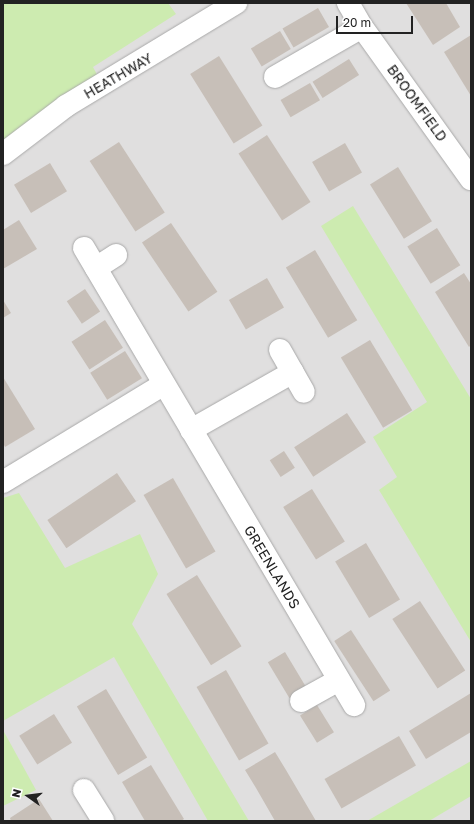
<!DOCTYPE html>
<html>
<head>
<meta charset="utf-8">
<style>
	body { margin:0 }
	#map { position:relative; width:474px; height:824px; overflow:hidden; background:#f2efe9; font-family:"Golos Text",sans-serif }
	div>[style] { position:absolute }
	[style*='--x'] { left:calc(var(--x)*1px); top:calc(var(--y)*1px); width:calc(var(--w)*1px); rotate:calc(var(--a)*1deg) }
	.residential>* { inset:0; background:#e0dfdf }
	.grass>* { inset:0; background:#cdebb0 }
	.building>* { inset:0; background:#c7bfb8; transform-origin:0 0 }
	.roads { filter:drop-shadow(0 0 1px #a9a9a9) drop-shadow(0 0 1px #a9a9a9) }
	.minor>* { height:22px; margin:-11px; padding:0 11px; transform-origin:11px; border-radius:11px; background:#fff }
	span { translate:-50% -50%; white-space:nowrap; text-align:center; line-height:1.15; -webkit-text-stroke:3px #fff; paint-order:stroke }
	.street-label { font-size:14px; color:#222 }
	.frame { position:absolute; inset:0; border:4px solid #222; pointer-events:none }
	.north { position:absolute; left:8px; top:776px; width:40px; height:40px; -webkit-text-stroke:3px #fff; paint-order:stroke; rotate:284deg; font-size:11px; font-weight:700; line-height:16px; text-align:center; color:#222 }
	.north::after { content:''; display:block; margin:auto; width:14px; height:18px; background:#222; clip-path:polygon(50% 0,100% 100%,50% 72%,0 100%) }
	.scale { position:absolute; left:336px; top:16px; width:77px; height:18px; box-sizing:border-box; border:2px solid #222; border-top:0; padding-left:5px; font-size:12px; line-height:14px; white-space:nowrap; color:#222; -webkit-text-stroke:3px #fff; paint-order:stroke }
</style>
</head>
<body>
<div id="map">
	<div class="residential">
		<i style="clip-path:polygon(53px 3px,471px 3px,471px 821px,3px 821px,3px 154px)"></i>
	</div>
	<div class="grass">
		<i style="clip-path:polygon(3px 3px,168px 3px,176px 14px,93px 67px,102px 84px,3px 154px)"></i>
		<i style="clip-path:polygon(353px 206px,471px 399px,471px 642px,379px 490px,397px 477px,373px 437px,427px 402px,321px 226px)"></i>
		<i style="clip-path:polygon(19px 493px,65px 568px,140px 534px,158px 574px,132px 624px,249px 821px,208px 821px,114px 657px,3px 721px,3px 498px)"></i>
		<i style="clip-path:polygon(3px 730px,36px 790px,3px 806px)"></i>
		<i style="clip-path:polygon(471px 761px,471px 796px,429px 821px,367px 821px)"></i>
	</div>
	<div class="building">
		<i style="clip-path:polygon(406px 3px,446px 3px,460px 27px,433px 45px)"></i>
		<i style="left:318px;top:8px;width:22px;height:41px;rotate:60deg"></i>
		<i style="left:280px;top:31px;width:21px;height:34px;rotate:59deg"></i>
		<i style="clip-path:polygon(471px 35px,471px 96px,444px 52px)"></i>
		<i style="left:219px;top:56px;width:82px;height:34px;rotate:58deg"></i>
		<i style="left:349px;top:59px;width:19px;height:43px;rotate:58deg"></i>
		<i style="left:310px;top:83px;width:20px;height:34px;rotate:60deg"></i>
		<i style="left:267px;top:135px;width:80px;height:34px;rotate:57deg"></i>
		<i style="left:119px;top:142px;width:84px;height:35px;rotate:57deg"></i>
		<i style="left:345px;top:143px;width:34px;height:38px;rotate:60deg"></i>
		<i style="left:50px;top:163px;width:33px;height:42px;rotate:59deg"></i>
		<i style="left:398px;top:167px;width:64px;height:33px;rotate:58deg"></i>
		<i style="clip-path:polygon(19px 220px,37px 249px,3px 269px,3px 230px)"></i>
		<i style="left:171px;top:223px;width:83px;height:35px;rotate:56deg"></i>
		<i style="left:437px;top:228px;width:44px;height:35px;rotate:58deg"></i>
		<i style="left:315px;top:250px;width:82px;height:34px;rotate:59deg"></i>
		<i style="clip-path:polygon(464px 273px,471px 284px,471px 345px,469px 347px,435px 292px)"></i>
		<i style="left:267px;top:278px;width:34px;height:44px;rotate:60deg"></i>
		<i style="left:85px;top:289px;width:27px;height:22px;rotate:56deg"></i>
		<i style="clip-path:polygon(3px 300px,11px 313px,3px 318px)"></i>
		<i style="left:105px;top:320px;width:33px;height:40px;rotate:57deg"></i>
		<i style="left:370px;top:340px;width:82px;height:34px;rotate:59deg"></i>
		<i style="left:125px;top:351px;width:32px;height:41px;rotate:58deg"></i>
		<i style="clip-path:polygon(3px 377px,35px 429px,5px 447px,3px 443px)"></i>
		<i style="left:347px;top:413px;width:35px;height:63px;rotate:57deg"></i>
		<i style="left:284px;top:451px;width:20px;height:17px;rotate:57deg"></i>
		<i style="left:117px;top:473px;width:34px;height:84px;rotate:56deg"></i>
		<i style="left:173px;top:478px;width:85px;height:34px;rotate:60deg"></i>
		<i style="left:312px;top:489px;width:62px;height:34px;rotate:58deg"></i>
		<i style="left:366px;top:543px;width:66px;height:36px;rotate:59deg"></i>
		<i style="left:197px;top:575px;width:84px;height:36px;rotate:58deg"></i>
		<i style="left:420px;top:601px;width:83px;height:33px;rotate:57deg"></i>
		<i style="left:351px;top:630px;width:72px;height:20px;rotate:57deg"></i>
		<i style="left:285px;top:652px;width:42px;height:20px;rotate:59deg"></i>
		<i style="left:226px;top:670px;width:85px;height:34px;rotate:60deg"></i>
		<i style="left:106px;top:689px;width:80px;height:34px;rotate:59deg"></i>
		<i style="clip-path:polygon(471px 693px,471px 732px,426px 759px,409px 731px)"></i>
		<i style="left:317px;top:705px;width:32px;height:20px;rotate:58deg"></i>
		<i style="left:54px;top:714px;width:34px;height:41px;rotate:58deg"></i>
		<i style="left:399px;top:736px;width:34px;height:86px;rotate:60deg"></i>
		<i style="clip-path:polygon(275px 752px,286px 770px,316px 821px,275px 821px,256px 788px,245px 770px)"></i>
		<i style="clip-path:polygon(151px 765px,184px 819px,181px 821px,145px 821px,122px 782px)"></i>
		<i style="clip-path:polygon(39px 799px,53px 821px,11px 821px,10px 818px)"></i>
	</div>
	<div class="roads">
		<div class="minor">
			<i style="--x:348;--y:3;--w:28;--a:60"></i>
			<i style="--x:275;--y:77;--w:100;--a:-29.9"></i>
			<i style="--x:362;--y:27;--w:187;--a:54.4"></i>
			<i style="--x:3;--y:154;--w:79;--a:-37.3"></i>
			<i style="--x:66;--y:106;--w:199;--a:-31.2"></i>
			<i style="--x:84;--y:248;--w:531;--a:59.42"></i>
			<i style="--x:96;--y:268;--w:24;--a:-33"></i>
			<i style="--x:280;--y:350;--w:48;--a:60.3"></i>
			<i style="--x:191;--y:430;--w:117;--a:-29.6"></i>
			<i style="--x:3;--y:482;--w:188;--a:-31.3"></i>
			<i style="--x:301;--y:701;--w:43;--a:-28.9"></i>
			<i style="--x:84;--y:790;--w:36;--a:58"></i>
		</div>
	</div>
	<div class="street-label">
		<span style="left:118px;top:76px;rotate:-30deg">HEATHWAY</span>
		<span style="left:417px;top:103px;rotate:54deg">BROOMFIELD</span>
		<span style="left:272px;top:567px;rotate:59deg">GREENLANDS</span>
	</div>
	<div class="frame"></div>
	<div class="north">N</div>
	<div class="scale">20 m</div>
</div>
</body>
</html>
